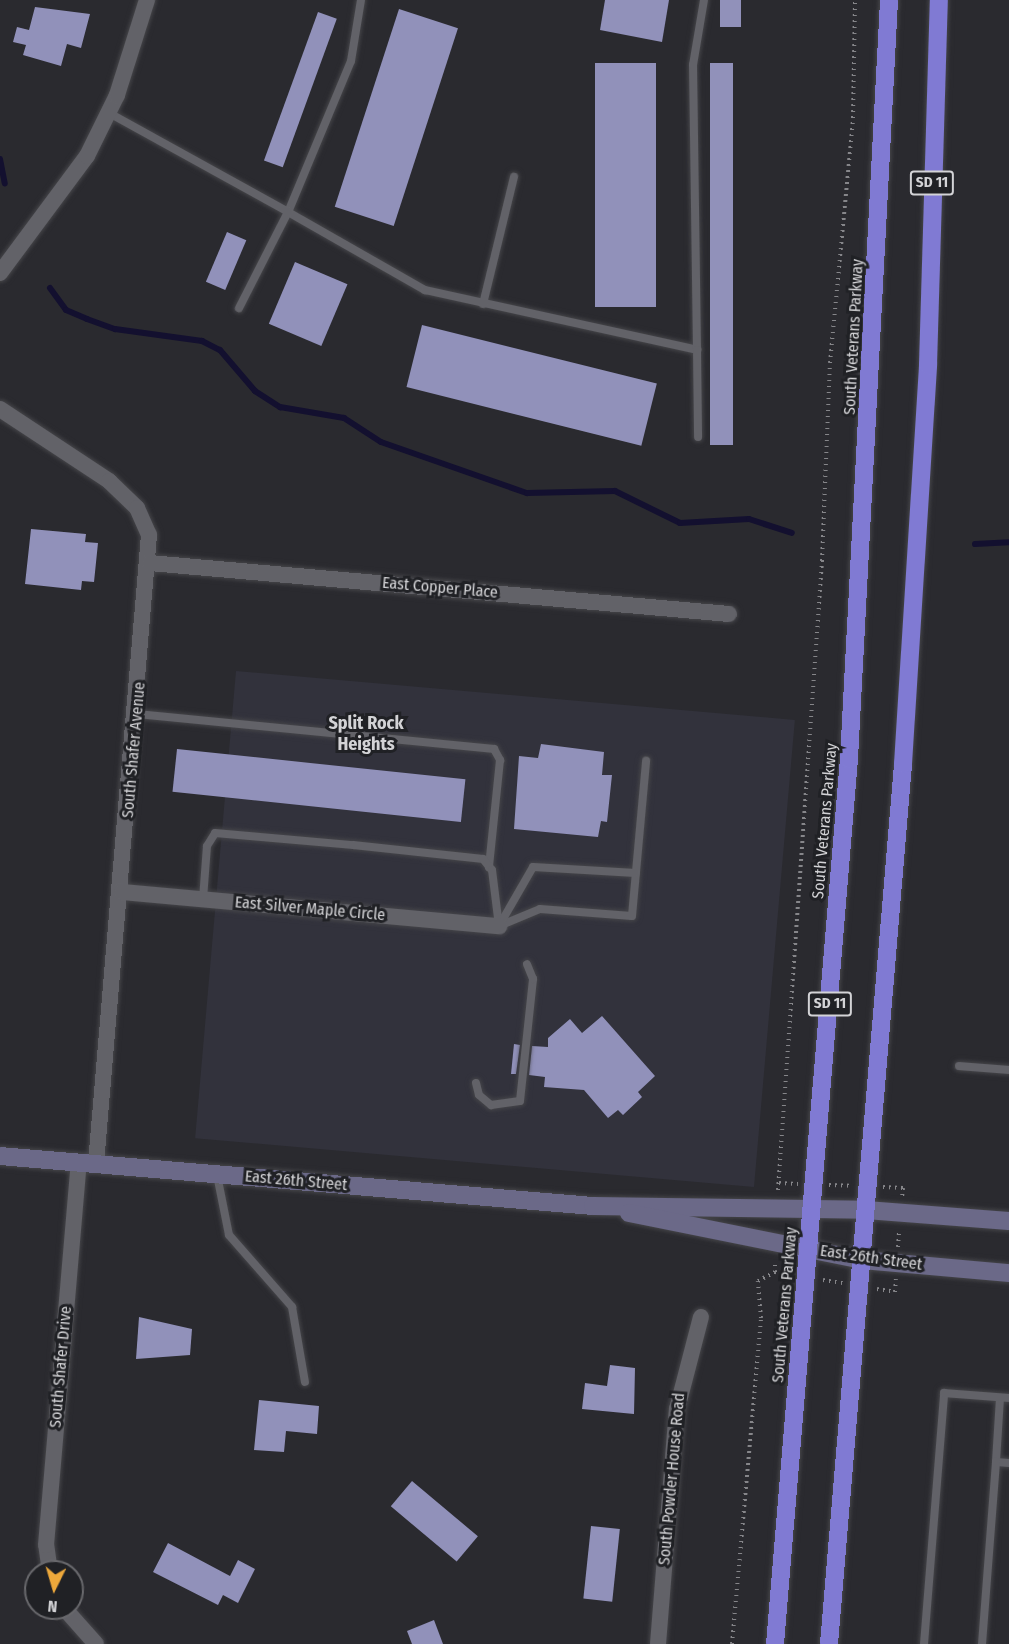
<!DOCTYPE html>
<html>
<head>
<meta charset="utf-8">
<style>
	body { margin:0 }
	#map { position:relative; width:1009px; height:1644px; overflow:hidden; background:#2a2a2f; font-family:"Fira Sans Condensed",sans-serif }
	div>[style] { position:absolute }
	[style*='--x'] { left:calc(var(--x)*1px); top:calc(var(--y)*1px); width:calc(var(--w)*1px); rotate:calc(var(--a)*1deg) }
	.built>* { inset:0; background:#32323c; transform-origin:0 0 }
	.stream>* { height:6px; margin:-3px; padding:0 3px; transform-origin:3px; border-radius:3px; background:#13102f }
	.building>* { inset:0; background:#9191ba; transform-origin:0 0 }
	.path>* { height:4px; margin-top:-2px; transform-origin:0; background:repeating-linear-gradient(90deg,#86868a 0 1.5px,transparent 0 6px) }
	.roads { filter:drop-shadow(0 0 2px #454549) drop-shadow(0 0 2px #454549) }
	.lane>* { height:8px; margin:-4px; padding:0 4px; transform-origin:4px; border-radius:4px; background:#626268 }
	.street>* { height:16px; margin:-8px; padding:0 8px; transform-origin:8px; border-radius:8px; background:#626268 }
	.secondary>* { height:18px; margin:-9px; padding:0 9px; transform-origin:9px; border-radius:9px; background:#6b6988 }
	.highway>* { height:18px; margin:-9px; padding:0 9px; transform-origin:9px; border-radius:9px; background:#807ad3 }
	span { translate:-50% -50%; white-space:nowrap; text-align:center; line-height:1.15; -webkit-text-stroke:6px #202125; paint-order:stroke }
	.shield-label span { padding:2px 4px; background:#202125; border:2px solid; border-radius:4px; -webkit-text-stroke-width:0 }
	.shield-label { font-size:15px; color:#d3d3d6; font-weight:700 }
	.street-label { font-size:16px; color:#d3d3d6 }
	.neighbourhood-label { font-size:18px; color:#d3d3d6; font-weight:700 }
	.north { position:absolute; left:24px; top:1560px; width:60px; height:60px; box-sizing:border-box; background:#202125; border:2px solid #68686c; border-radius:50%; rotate:185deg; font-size:16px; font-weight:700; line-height:24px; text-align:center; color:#d3d3d6 }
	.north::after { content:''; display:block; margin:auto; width:21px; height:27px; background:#eda83b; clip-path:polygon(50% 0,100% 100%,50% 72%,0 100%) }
</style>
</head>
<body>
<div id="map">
	<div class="built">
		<i style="left:236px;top:671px;width:561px;height:469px;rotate:5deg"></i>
	</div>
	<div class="stream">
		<i style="--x:0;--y:159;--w:25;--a:79"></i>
		<i style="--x:50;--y:288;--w:27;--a:54"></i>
		<i style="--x:66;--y:310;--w:23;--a:23"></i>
		<i style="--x:87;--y:319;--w:30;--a:20"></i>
		<i style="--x:115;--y:329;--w:88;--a:7.9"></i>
		<i style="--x:202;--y:341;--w:20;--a:27"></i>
		<i style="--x:220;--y:350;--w:54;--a:49.5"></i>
		<i style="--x:255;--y:391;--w:30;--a:33"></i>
		<i style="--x:280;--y:407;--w:65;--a:9.8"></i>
		<i style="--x:344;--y:418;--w:44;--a:33"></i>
		<i style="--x:381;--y:442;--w:155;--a:19.3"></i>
		<i style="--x:527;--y:493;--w:88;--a:-1.3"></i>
		<i style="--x:615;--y:491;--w:72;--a:26.2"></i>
		<i style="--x:680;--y:523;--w:69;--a:-3.3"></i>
		<i style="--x:749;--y:519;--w:45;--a:18"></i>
		<i style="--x:975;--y:544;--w:34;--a:-3"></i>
	</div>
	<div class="building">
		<i style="clip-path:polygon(605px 0,669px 0,662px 42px,600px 30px)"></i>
		<i style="left:720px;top:0;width:21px;height:27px"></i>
		<i style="clip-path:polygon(35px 7px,90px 14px,81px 48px,67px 44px,61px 66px,23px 55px,26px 45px,13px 42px,17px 27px,29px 30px)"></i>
		<i style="left:399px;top:9px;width:62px;height:208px;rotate:18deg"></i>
		<i style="left:318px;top:12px;width:20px;height:158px;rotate:20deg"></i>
		<i style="left:595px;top:63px;width:61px;height:244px"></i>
		<i style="left:710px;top:63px;width:23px;height:382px"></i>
		<i style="left:227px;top:232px;width:21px;height:54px;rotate:23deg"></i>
		<i style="left:295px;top:262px;width:57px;height:67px;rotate:23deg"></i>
		<i style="left:422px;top:325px;width:242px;height:64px;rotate:14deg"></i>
		<i style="clip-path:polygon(31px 529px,86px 534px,85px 542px,98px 543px,94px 582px,82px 581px,81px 590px,25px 584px)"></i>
		<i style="clip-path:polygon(541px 744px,604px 752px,602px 775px,612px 775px,607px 822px,601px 821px,598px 837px,514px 829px,519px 756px,538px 758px)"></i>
		<i style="left:177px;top:749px;width:290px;height:43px;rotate:6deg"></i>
		<i style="clip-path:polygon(602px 1016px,655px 1076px,638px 1092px,642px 1097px,623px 1115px,618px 1110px,608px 1118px,584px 1090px,544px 1087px,545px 1077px,529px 1075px,532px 1046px,548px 1047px,548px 1038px,570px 1019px,582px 1033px)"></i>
		<i style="clip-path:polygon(514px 1044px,520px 1045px,516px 1074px,511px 1074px)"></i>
		<i style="clip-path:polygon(139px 1317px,192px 1329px,190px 1355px,136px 1359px)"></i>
		<i style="clip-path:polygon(610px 1365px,635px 1368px,634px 1414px,582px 1409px,585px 1383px,607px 1386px)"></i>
		<i style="clip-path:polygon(259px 1400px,319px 1406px,317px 1434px,286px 1431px,284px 1452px,254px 1450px)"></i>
		<i style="left:412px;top:1481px;width:86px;height:33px;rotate:40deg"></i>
		<i style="left:591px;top:1526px;width:29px;height:73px;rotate:6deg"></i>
		<i style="clip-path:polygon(168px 1543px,230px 1576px,238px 1560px,255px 1569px,238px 1603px,223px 1595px,218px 1605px,153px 1572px)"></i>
		<i style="clip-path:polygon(434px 1620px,443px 1644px,412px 1644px,407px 1631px)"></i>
	</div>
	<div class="path">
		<i style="--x:779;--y:1183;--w:19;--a:3"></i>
		<i style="--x:829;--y:1185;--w:23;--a:2"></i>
		<i style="--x:883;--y:1187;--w:20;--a:3"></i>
		<i style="--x:903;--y:1188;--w:9;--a:96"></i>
		<i style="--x:778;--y:1190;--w:631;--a:-86"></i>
		<i style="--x:822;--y:561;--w:198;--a:-87.7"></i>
		<i style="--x:830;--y:363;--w:246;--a:-84.6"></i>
		<i style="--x:853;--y:118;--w:118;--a:-89"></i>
		<i style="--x:898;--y:1247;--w:16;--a:-86"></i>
		<i style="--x:775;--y:1272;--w:11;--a:-90"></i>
		<i style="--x:823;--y:1280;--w:20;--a:9"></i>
		<i style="--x:877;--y:1289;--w:18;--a:9"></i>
		<i style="--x:895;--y:1292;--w:13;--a:-86"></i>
		<i style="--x:732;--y:1644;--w:327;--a:-84.9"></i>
		<i style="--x:761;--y:1318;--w:37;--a:-95"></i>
		<i style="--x:758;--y:1281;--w:19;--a:-28"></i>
		<i style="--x:775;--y:1272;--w:14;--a:8"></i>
	</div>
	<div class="roads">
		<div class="lane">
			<i style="--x:361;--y:0;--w:62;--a:99.3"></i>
			<i style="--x:351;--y:61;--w:164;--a:112.6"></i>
			<i style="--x:288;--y:212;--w:158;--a:29.7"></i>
			<i style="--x:425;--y:290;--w:279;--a:12.4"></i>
			<i style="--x:697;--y:350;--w:285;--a:-90.8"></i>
			<i style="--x:693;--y:65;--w:66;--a:-80.4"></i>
			<i style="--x:109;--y:113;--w:205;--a:28.9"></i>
			<i style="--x:288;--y:212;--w:108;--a:117"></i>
			<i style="--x:483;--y:304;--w:131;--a:-76.3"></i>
			<i style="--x:697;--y:350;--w:87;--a:89.3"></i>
			<i style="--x:137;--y:714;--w:359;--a:5.6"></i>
			<i style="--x:494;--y:749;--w:13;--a:61"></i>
			<i style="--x:500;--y:760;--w:108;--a:95.9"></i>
			<i style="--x:203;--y:899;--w:53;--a:-85.7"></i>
			<i style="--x:207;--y:846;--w:15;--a:-58"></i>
			<i style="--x:215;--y:833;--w:139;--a:5"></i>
			<i style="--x:353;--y:845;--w:131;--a:6.1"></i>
			<i style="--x:483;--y:859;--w:14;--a:51"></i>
			<i style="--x:492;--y:870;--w:56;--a:82.9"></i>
			<i style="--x:499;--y:926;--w:44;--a:-22.5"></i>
			<i style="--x:540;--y:909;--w:92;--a:4.4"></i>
			<i style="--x:632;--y:916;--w:156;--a:-84.8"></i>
			<i style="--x:499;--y:926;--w:68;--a:-60"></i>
			<i style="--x:533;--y:867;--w:103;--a:3.3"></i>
			<i style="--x:959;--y:1066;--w:50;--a:4.6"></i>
			<i style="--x:476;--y:1083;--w:12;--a:76"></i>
			<i style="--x:479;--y:1095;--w:16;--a:40"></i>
			<i style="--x:491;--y:1105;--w:29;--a:-8"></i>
			<i style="--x:520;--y:1101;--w:123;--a:-83.9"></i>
			<i style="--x:533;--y:979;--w:16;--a:-112"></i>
			<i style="--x:217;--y:1175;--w:61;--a:78.7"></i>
			<i style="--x:229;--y:1235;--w:96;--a:48.8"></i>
			<i style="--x:292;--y:1307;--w:76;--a:80.2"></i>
			<i style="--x:1000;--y:1398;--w:64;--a:93.6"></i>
			<i style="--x:996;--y:1462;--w:13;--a:4"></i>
			<i style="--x:924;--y:1644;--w:252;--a:-85.4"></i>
			<i style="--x:944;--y:1393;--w:65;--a:4.4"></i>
			<i style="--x:982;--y:1644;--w:183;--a:-85.6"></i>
		</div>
		<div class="street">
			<i style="--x:0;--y:273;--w:146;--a:-53.4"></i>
			<i style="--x:87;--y:156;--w:68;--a:-63.8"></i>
			<i style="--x:117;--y:95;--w:100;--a:-72.5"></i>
			<i style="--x:0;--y:409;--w:131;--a:33.4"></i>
			<i style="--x:109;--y:481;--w:39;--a:44"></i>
			<i style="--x:137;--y:508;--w:30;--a:66"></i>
			<i style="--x:149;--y:535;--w:631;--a:94.82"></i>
			<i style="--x:150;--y:563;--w:581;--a:5.03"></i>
			<i style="--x:122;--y:892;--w:379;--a:5.2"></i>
			<i style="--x:50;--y:1572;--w:27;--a:-98"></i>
			<i style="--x:46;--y:1545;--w:383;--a:-85.1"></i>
			<i style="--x:64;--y:1608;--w:48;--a:48.4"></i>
			<i style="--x:658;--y:1644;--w:236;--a:-85.4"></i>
			<i style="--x:677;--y:1409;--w:95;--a:-75.4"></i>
		</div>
		<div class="secondary">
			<i style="--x:0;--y:1156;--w:595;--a:4.82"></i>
			<i style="--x:593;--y:1206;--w:273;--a:0.8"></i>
			<i style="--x:866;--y:1210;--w:143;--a:4.4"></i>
			<i style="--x:629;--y:1213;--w:238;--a:11.4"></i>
			<i style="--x:862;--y:1260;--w:148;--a:5.1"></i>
		</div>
		<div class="highway">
			<i style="--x:775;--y:1644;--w:888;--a:-85.22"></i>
			<i style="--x:849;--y:759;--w:760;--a:-86.98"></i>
			<i style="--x:829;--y:1644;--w:883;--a:-85.19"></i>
			<i style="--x:903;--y:764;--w:400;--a:-86.4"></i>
			<i style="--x:928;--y:365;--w:365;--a:-88.3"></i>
		</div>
	</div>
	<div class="shield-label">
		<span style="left:932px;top:183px">SD 11</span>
		<span style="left:830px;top:1004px">SD 11</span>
	</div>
	<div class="street-label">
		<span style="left:854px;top:337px;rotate:-87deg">South Veterans Parkway</span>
		<span style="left:440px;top:588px;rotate:5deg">East Copper Place</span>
		<span style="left:134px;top:750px;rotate:-85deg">South Shafer Avenue</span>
		<span style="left:825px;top:821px;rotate:-85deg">South Veterans Parkway</span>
		<span style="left:310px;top:909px;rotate:5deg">East Silver Maple Circle</span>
		<span style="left:296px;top:1181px;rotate:5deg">East 26th Street</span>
		<span style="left:871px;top:1258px;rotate:8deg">East 26th Street</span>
		<span style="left:785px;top:1305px;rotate:-85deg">South Veterans Parkway</span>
		<span style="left:61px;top:1367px;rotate:-85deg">South Shafer Drive</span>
		<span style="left:672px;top:1479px;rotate:-85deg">South Powder House Road</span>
	</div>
	<div class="neighbourhood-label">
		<span style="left:366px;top:734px">Split Rock<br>Heights</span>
	</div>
	<div class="north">N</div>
</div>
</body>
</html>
